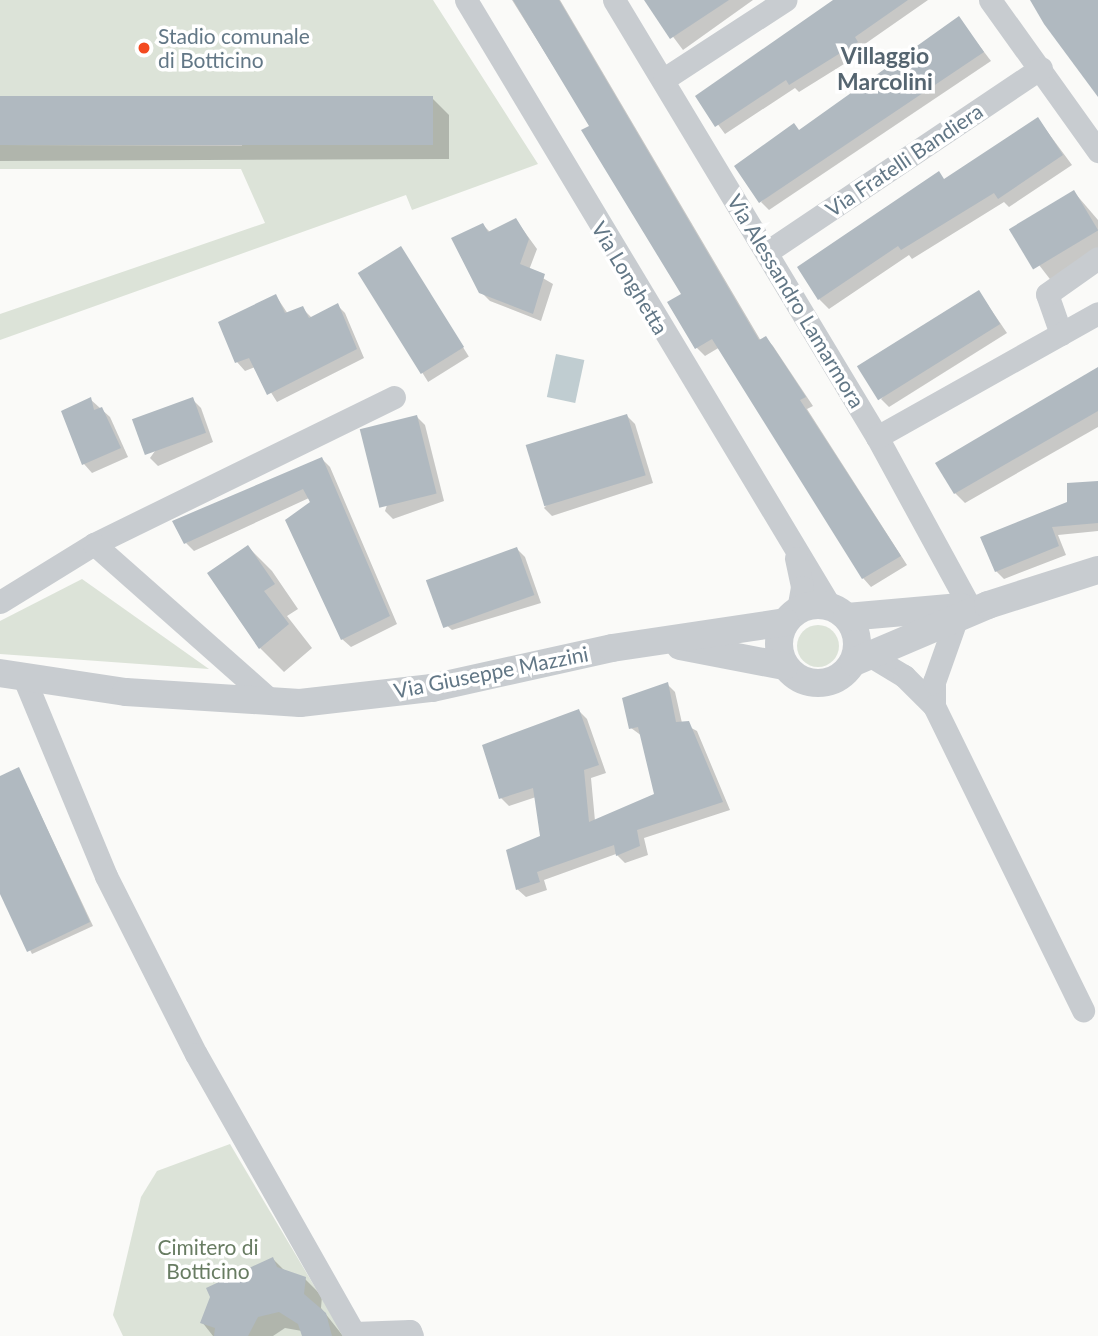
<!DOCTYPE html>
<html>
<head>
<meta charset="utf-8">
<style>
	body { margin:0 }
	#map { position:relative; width:1098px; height:1336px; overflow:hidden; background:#fafaf8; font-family:Lato,sans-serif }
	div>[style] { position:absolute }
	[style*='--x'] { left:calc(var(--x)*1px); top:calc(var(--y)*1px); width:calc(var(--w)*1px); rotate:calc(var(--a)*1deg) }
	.green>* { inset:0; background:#dce3d8 }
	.round { border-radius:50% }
	.water>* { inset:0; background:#c0cdd1; transform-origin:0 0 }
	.shadow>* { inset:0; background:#0003; transform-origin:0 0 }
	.building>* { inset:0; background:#b0b9c0; transform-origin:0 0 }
	.minor>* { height:23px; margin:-11.5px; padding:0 11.5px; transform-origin:11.5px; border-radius:11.5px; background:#c8ccd0 }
	.tertiary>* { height:28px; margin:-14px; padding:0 14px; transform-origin:14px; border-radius:14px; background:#c8ccd0 }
	.tertiary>.ring { margin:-14px; padding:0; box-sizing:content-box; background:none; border:28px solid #c8ccd0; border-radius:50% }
	.dots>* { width:19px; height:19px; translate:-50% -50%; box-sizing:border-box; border:4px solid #fff; border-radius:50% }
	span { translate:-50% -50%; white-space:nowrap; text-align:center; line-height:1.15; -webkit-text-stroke:7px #fff; paint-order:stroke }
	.poi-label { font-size:21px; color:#627786 }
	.left { translate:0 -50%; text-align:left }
	.street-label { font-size:21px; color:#627786 }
	.park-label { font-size:21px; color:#687c62 }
	.neighbourhood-label { font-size:23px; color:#556570; font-weight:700 }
</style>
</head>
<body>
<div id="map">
	<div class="green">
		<i style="clip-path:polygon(evenodd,0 0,433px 0,538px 164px,412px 210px,406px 195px,0 340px,0 314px,265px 223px,241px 169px,0 169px,0 145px,242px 146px,243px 97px,0 96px,0 0,433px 96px,433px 143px,254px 143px,433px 96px)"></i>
		<i style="clip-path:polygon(82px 579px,209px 669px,0 654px,0 621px)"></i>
		<i class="round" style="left:797px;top:625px;width:42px;height:42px"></i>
		<i style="clip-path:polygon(230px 1144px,344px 1336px,123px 1336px,113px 1315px,141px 1197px,157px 1171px)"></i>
	</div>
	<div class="water">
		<i style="left:556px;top:354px;width:29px;height:44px;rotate:12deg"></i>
	</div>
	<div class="shadow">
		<i style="clip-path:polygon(512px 0,560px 0,761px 341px,765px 338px,773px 346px,813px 406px,807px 409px,907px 565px,871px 587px,863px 578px,720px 347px,705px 356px,697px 348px,683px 294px,591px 126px)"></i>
		<i style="clip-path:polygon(753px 0,683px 50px,647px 2px,649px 0)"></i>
		<i style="clip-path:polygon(850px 0,928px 0,862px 46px,865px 51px,799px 92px,795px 88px,725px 134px,697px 96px)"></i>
		<i style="clip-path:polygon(959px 19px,991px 61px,769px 210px,761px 202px)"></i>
		<i style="clip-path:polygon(0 98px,432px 98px,449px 115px,449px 159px,0 161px)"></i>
		<i style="clip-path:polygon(1038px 119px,1072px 165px,1009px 207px,1004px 202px,912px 259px,909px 255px,829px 309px,819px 299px,946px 181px)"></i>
		<i style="clip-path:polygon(1074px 192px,1098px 220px,1098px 251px,1053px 283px,1015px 234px)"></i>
		<i style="clip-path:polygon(516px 220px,537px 249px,529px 270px,553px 284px,541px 321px,490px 301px,481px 292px,483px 225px,491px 233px)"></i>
		<i style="left:401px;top:248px;width:128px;height:48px;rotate:58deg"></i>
		<i style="clip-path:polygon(979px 292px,1007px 333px,889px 407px,881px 399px)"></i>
		<i style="clip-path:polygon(276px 296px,288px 314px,302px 308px,312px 318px,337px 305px,345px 313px,364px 358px,277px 402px,255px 367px,245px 371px,237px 362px)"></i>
		<i style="clip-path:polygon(1098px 370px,1098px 427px,965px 503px,955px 493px)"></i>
		<i style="clip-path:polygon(90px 399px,110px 417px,128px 457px,92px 473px,84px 464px,64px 412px)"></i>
		<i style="clip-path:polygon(192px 399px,201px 408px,213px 442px,158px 466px,150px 458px)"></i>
		<i style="clip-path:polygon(627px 416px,635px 424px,653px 483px,552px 516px,544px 508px)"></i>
		<i style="clip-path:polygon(417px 417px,425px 425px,444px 501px,393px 519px,385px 511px)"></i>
		<i style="clip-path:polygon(322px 459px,330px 467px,397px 624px,351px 647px,342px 639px,309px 498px,194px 551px,186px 543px)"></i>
		<i style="clip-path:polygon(1098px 483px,1098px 531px,1058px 535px,1066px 555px,1004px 579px,996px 571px)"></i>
		<i style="clip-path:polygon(248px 547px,272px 571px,298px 609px,287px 616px,312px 648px,284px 672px,260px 648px,209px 574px)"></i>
		<i style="clip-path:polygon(517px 549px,525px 557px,541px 603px,452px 630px,443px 622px)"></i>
		<i style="clip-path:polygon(667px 684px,675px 692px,682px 723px,697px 731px,730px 810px,644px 838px,648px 855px,625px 863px,616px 854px,544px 880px,547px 890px,526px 897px,517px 889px,542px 837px,536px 797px,509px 806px,501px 798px,579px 711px,587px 719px,606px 773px,591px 778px,595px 821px,656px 795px,642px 736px,631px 728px)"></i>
		<i style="clip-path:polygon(19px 769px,93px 926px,32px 954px,0 890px,0 778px)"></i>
		<i style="clip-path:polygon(273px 1259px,285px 1271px,305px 1279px,322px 1296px,321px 1308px,343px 1336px,303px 1336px,302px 1331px,285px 1328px,273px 1336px,213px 1336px,202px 1322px)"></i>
	</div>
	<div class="building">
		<i style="clip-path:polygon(513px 0,559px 0,759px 340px,766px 336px,806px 397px,800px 400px,901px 556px,862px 579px,712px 339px,695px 349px,667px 302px,681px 294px,581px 130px,589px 126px)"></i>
		<i style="clip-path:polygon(644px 0,729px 0,670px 39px)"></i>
		<i style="clip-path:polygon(833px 0,908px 0,855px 37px,858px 42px,789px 85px,786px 80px,715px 127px,695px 96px)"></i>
		<i style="clip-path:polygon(1030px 0,1098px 0,1098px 97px,1044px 24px)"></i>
		<i style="clip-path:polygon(959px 16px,984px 52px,759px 203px,734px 166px,794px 123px,799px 130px)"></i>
		<i style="left:0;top:96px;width:433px;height:49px"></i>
		<i style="clip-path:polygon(1038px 117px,1063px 155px,998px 199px,994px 193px,901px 250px,898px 246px,818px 300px,797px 267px,939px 171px,944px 179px)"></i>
		<i style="left:1074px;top:190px;width:47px;height:76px;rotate:59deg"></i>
		<i style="clip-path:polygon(516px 218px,529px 239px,520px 264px,545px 274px,533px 314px,479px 293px,451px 238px,483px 223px,488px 232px)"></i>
		<i style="left:401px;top:246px;width:119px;height:51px;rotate:58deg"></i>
		<i style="left:979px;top:290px;width:40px;height:144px;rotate:58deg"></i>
		<i style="clip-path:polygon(276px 294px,285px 313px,303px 306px,309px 318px,338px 303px,357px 349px,267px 395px,249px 358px,235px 363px,218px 322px)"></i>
		<i style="clip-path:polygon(1098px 367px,1098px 411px,954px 494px,935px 463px)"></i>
		<i style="clip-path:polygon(91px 397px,94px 410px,102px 407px,121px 448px,82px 465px,61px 411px)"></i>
		<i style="left:193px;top:397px;width:38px;height:65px;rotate:70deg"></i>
		<i style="left:627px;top:414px;width:64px;height:106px;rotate:73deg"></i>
		<i style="left:417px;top:415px;width:81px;height:59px;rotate:76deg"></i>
		<i style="clip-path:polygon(322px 457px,390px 616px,341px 640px,285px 520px,310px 502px,303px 489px,184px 544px,172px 521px)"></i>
		<i style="clip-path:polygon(1098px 481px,1098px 523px,1052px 527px,1059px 546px,995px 572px,980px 537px,1067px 502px,1067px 483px)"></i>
		<i style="clip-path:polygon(248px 545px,275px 584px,264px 591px,289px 624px,259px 649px,207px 573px)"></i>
		<i style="left:517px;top:547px;width:51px;height:97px;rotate:70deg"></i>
		<i style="clip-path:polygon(668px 682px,676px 722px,689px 721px,723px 802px,637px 830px,640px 846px,616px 856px,614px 845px,537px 872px,540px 882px,516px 890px,506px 850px,540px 836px,533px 788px,499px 799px,482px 745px,579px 709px,599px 765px,584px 770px,589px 822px,654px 794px,638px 727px,629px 729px,622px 698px)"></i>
		<i style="clip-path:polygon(19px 767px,90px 922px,27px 952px,0 894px,0 776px)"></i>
		<i style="clip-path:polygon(273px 1257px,277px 1267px,306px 1277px,304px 1294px,326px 1313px,332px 1336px,302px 1336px,298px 1324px,279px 1312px,258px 1317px,248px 1336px,214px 1336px,215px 1328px,200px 1323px,210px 1297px,206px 1288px)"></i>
	</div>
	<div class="minor">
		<i style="--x:466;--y:0;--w:707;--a:59.01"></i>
		<i style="--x:614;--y:0;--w:510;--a:58.96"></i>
		<i style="--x:877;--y:437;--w:192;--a:61.4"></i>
		<i style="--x:990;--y:0;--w:186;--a:54.4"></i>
		<i style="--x:664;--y:79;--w:145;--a:-33.1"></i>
		<i style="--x:767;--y:252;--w:330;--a:-33.9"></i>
		<i style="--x:1061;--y:334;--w:42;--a:-109.3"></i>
		<i style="--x:1047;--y:294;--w:62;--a:-35.2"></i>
		<i style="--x:877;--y:437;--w:253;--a:-29.3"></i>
		<i style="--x:94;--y:544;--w:334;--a:-26.1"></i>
		<i style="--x:796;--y:558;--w:30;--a:78"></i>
		<i style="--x:802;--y:587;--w:23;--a:100"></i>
		<i style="--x:0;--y:602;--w:110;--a:-31.7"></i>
		<i style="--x:94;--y:544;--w:240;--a:41.5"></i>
		<i style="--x:869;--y:655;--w:41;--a:31"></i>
		<i style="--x:904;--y:676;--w:42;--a:45"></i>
		<i style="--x:934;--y:706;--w:24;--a:-90"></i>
		<i style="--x:934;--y:682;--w:69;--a:-70.5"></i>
		<i style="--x:24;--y:678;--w:214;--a:67.5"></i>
		<i style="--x:106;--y:876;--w:199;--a:63.2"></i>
		<i style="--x:196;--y:1054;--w:321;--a:60.5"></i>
		<i style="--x:354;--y:1333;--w:56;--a:-2"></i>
		<i style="--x:410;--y:1331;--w:5;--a:68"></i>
		<i style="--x:934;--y:706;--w:339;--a:63.9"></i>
	</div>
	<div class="tertiary">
		<i class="ring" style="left:779px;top:605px;width:50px;height:50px"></i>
		<i style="--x:847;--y:617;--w:114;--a:-5"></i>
		<i style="--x:680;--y:646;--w:106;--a:10.9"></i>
		<i style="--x:854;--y:662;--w:146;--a:-23"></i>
		<i style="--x:988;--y:605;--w:115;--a:-17.7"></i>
		<i style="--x:0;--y:673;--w:127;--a:8.6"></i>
		<i style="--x:126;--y:692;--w:174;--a:3.6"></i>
		<i style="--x:300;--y:703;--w:133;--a:-6.5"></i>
		<i style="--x:432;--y:688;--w:184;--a:-12.5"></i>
		<i style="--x:612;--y:648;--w:175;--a:-8.5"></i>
	</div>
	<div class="dots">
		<i style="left:144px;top:48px;background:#f3491f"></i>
	</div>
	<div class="poi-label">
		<span class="left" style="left:158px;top:48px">Stadio comunale<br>di Botticino</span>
	</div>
	<div class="street-label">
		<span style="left:904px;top:160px;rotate:-34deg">Via Fratelli Bandiera</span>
		<span style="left:630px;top:278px;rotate:59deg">Via Longhetta</span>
		<span style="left:796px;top:301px;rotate:59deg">Via Alessandro Lamarmora</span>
		<span style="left:491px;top:672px;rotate:-11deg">Via Giuseppe Mazzini</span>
	</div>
	<div class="park-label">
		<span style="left:208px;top:1259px">Cimitero di<br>Botticino</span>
	</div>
	<div class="neighbourhood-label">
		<span style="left:885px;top:68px">Villaggio<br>Marcolini</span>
	</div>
</div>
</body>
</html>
